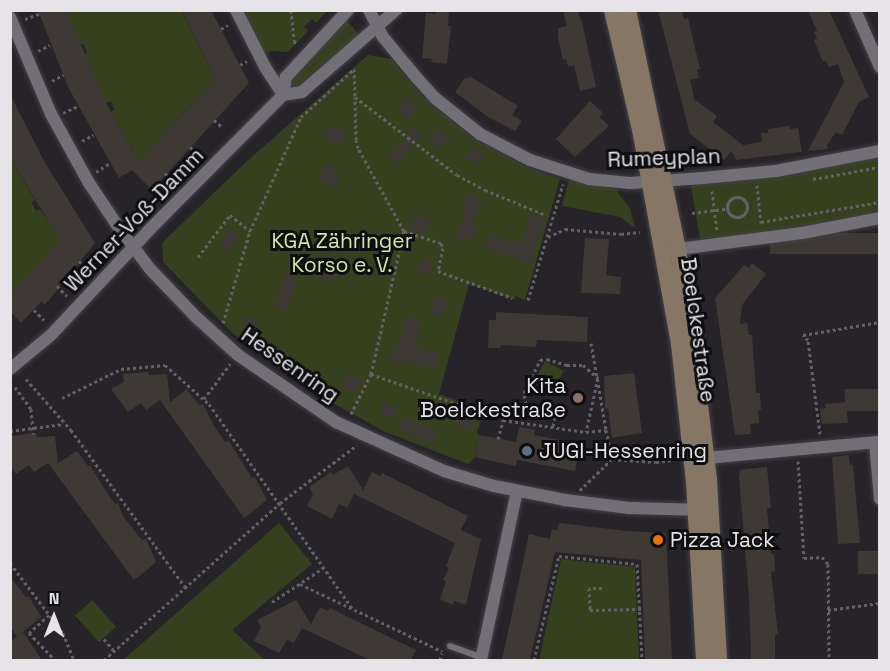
<!DOCTYPE html>
<html>
<head>
<meta charset="utf-8">
<style>
	body { margin:0 }
	#map { position:relative; width:890px; height:671px; overflow:hidden; background:#262329; font-family:"Space Grotesk",sans-serif }
	div>[style] { position:absolute }
	[style*='--x'] { left:calc(var(--x)*1px); top:calc(var(--y)*1px); width:calc(var(--w)*1px); rotate:calc(var(--a)*1deg) }
	.green>* { inset:0; background:#36401e; transform-origin:0 0 }
	.building>* { inset:0; background:#3e3934; transform-origin:0 0 }
	.path>* { height:3px; margin-top:-1.5px; transform-origin:0; background:repeating-linear-gradient(90deg,#636166 0 3px,transparent 0 6px) }
	.path>.ring { margin:-1.5px; padding:0; box-sizing:content-box; background:none; border:3px solid #636166; border-radius:50% }
	.roads { filter:drop-shadow(0 0 2px #434045) drop-shadow(0 0 2px #434045) }
	.lane>* { height:6px; margin:-3px; padding:0 3px; transform-origin:3px; border-radius:3px; background:#726f76 }
	.street>* { height:12px; margin:-6px; padding:0 6px; transform-origin:6px; border-radius:6px; background:#726f76 }
	.secondary>* { height:16px; margin:-8px; padding:0 8px; transform-origin:8px; border-radius:8px; background:#867665 }
	.dots>* { width:16px; height:16px; translate:-50% -50%; box-sizing:border-box; border:3px solid #0e0d10; border-radius:50% }
	span { translate:-50% -50%; white-space:nowrap; text-align:center; line-height:1.15; -webkit-text-stroke:6px #0e0d10; paint-order:stroke }
	.street-label { font-size:21px; color:#e6e4e8 }
	.park-label { font-size:21px; color:#d2e6a6 }
	.poi-label { font-size:21px; color:#e6e4e8 }
	.right { translate:-100% -50%; text-align:right }
	.left { translate:0 -50%; text-align:left }
	.frame { position:absolute; inset:0; border:12px solid #e6e4e8; pointer-events:none }
	.north { position:absolute; left:24px; top:587px; width:60px; height:60px; -webkit-text-stroke:4px #0e0d10; paint-order:stroke; rotate:0deg; font-size:16px; font-weight:700; line-height:24px; text-align:center; color:#e6e4e8 }
	.north::after { content:''; display:block; margin:auto; width:21px; height:27px; background:#e6e4e8; clip-path:polygon(50% 0,100% 100%,50% 72%,0 100%) }
</style>
</head>
<body>
<div id="map">
	<div class="green">
		<i style="clip-path:polygon(66px 11px,182px 11px,215px 79px,139px 161px,111px 112px,115px 110px,111px 101px,106px 103px,83px 55px,87px 52px,83px 44px,79px 45px)"></i>
		<i style="clip-path:polygon(241px 11px,327px 11px,316px 23px,312px 19px,304px 27px,308px 31px,288px 52px,272px 51px,264px 54px)"></i>
		<i style="clip-path:polygon(347px 21px,359px 34px,298px 87px,293px 88px,290px 84px,292px 79px)"></i>
		<i style="clip-path:polygon(368px 55px,391px 59px,423px 97px,474px 139px,527px 167px,560px 179px,525px 300px,516px 296px,515px 300px,469px 284px,439px 394px,484px 411px,477px 432px,479px 435px,475px 457px,468px 464px,385px 432px,306px 388px,232px 333px,163px 262px,162px 243px,245px 163px)"></i>
		<i style="clip-path:polygon(879px 156px,879px 212px,764px 233px,700px 239px,691px 185px,758px 178px)"></i>
		<i style="clip-path:polygon(10px 157px,35px 200px,31px 202px,34px 207px,36px 211px,40px 209px,61px 241px,10px 292px)"></i>
		<i style="clip-path:polygon(569px 180px,617px 189px,618px 193px,630px 208px,635px 228px,620px 217px,562px 206px)"></i>
		<i style="left:545px;top:361px;width:21px;height:22px;rotate:28deg"></i>
		<i style="clip-path:polygon(279px 523px,312px 564px,232px 630px,265px 660px,123px 660px)"></i>
		<i style="clip-path:polygon(561px 559px,635px 567px,639px 660px,539px 660px)"></i>
		<i style="left:92px;top:600px;width:36px;height:23px;rotate:48deg"></i>
	</div>
	<div class="building">
		<i style="clip-path:polygon(38px 10px,66px 10px,107px 105px,139px 161px,215px 79px,182px 10px,211px 10px,249px 83px,152px 190px,132px 170px,119px 178px,68px 87px)"></i>
		<i style="clip-path:polygon(563px 10px,577px 10px,582px 22px,596px 87px,580px 91px,574px 65px,568px 67px,566px 59px,563px 60px,558px 37px,558px 28px,567px 26px)"></i>
		<i style="clip-path:polygon(658px 10px,682px 10px,684px 19px,688px 18px,700px 69px,697px 69px,699px 78px,690px 80px,693px 93px,694px 99px,717px 116px,713px 122px,743px 145px,762px 142px,761px 133px,768px 133px,768px 129px,790px 126px,790px 129px,798px 128px,802px 152px,736px 160px,731px 151px,724px 160px,690px 134px)"></i>
		<i style="clip-path:polygon(808px 10px,829px 10px,869px 97px,859px 102px,842px 135px,836px 132px,827px 145px,828px 149px,808px 151px,844px 82px,838px 64px,829px 67px,826px 61px,823px 62px,814px 40px,817px 39px,814px 32px,817px 31px)"></i>
		<i style="clip-path:polygon(436px 11px,449px 12px,448px 26px,451px 26px,447px 64px,431px 62px,432px 59px,422px 58px,426px 13px,436px 14px)"></i>
		<i style="clip-path:polygon(471px 77px,518px 106px,512px 115px,522px 121px,515px 131px,488px 117px,455px 92px,465px 78px)"></i>
		<i style="clip-path:polygon(10px 94px,44px 161px,95px 243px,45px 305px,41px 302px,21px 323px,10px 311px,10px 292px,60px 241px,10px 157px)"></i>
		<i style="left:406px;top:98px;width:16px;height:14px;rotate:40deg"></i>
		<i style="clip-path:polygon(590px 101px,603px 113px,600px 117px,609px 126px,575px 157px,556px 139px)"></i>
		<i style="left:327px;top:127px;width:19px;height:13px;rotate:9deg"></i>
		<i style="left:413px;top:127px;width:11px;height:40px;rotate:38deg"></i>
		<i style="left:438px;top:129px;width:14px;height:15px;rotate:36deg"></i>
		<i style="clip-path:polygon(473px 147px,485px 154px,477px 165px,465px 158px)"></i>
		<i style="clip-path:polygon(324px 163px,336px 167px,335px 172px,339px 174px,337px 186px,319px 180px)"></i>
		<i style="clip-path:polygon(469px 193px,483px 200px,471px 225px,478px 228px,474px 239px,465px 236px,462px 242px,456px 240px,466px 206px,463px 204px)"></i>
		<i style="clip-path:polygon(530px 214px,547px 219px,544px 231px,540px 229px,530px 262px,485px 248px,489px 234px,522px 244px)"></i>
		<i style="left:415px;top:215px;width:16px;height:16px;rotate:18deg"></i>
		<i style="left:229px;top:229px;width:12px;height:18px;rotate:35deg"></i>
		<i style="left:879px;top:233px;width:21px;height:109px;rotate:90deg"></i>
		<i style="clip-path:polygon(585px 238px,609px 239px,606px 275px,621px 277px,620px 294px,581px 293px)"></i>
		<i style="left:298px;top:256px;width:41px;height:14px;rotate:18deg"></i>
		<i style="left:421px;top:258px;width:13px;height:15px;rotate:13deg"></i>
		<i style="clip-path:polygon(752px 263px,766px 274px,742px 305px,740px 324px,747px 323px,749px 335px,752px 335px,756px 393px,760px 393px,761px 410px,758px 410px,759px 423px,750px 424px,751px 434px,735px 435px,715px 298px,744px 265px,749px 268px)"></i>
		<i style="left:285px;top:274px;width:13px;height:34px;rotate:18deg"></i>
		<i style="left:435px;top:297px;width:12px;height:17px;rotate:14deg"></i>
		<i style="clip-path:polygon(496px 312px,588px 317px,587px 342px,537px 340px,536px 347px,501px 345px,500px 348px,488px 348px,489px 320px,496px 320px)"></i>
		<i style="left:246px;top:315px;width:14px;height:13px;rotate:21deg"></i>
		<i style="clip-path:polygon(406px 315px,421px 319px,414px 346px,440px 353px,436px 368px,405px 360px,404px 365px,390px 361px,393px 347px,398px 348px)"></i>
		<i style="clip-path:polygon(148px 372px,149px 375px,167px 374px,170px 402px,187px 389px,199px 405px,203px 404px,213px 424px,225px 442px,229px 441px,252px 478px,255px 477px,267px 500px,244px 518px,160px 400px,146px 410px,141px 403px,128px 412px,111px 389px,124px 382px,123px 374px)"></i>
		<i style="clip-path:polygon(634px 373px,642px 433px,612px 438px,608px 408px,605px 409px,604px 376px)"></i>
		<i style="left:347px;top:374px;width:16px;height:14px;rotate:22deg"></i>
		<i style="left:879px;top:389px;width:22px;height:34px;rotate:90deg"></i>
		<i style="clip-path:polygon(846px 402px,848px 423px,822px 424px,820px 409px,826px 408px,825px 404px)"></i>
		<i style="left:383px;top:403px;width:15px;height:11px;rotate:23deg"></i>
		<i style="left:460px;top:414px;width:17px;height:12px;rotate:17deg"></i>
		<i style="left:404px;top:417px;width:37px;height:14px;rotate:22deg"></i>
		<i style="clip-path:polygon(519px 427px,535px 430px,534px 435px,580px 444px,575px 471px,517px 460px,516px 466px,475px 457px,479px 435px,516px 442px)"></i>
		<i style="clip-path:polygon(36px 433px,37px 437px,55px 436px,58px 463px,77px 451px,88px 466px,90px 465px,104px 488px,115px 504px,118px 503px,123px 516px,142px 540px,146px 539px,156px 562px,147px 570px,134px 580px,48px 463px,34px 472px,29px 465px,16px 474px,10px 466px,11px 436px)"></i>
		<i style="clip-path:polygon(849px 455px,850px 465px,853px 464px,860px 543px,838px 544px,832px 457px)"></i>
		<i style="clip-path:polygon(348px 466px,363px 490px,372px 472px,380px 476px,382px 473px,468px 516px,461px 530px,481px 539px,466px 605px,454px 601px,453px 605px,440px 599px,446px 581px,443px 580px,449px 568px,446px 566px,455px 543px,354px 494px,347px 508px,339px 504px,332px 519px,307px 506px,313px 494px,309px 487px,331px 472px,333px 475px)"></i>
		<i style="clip-path:polygon(767px 467px,771px 508px,767px 508px,771px 554px,774px 554px,775px 571px,771px 572px,778px 634px,775px 635px,775px 660px,751px 660px,749px 596px,739px 478px,740px 470px)"></i>
		<i style="clip-path:polygon(559px 523px,627px 531px,666px 533px,672px 660px,645px 660px,641px 560px,555px 552px,530px 660px,502px 660px,529px 534px,550px 539px,552px 529px,557px 530px)"></i>
		<i style="left:879px;top:551px;width:23px;height:21px;rotate:90deg"></i>
		<i style="clip-path:polygon(10px 577px,26px 597px,29px 596px,41px 617px,17px 637px,10px 626px)"></i>
		<i style="clip-path:polygon(296px 600px,311px 624px,320px 607px,328px 611px,330px 608px,416px 650px,411px 660px,370px 660px,302px 628px,294px 643px,287px 640px,279px 653px,254px 641px,261px 627px,257px 620px)"></i>
		<i style="clip-path:polygon(23px 632px,42px 660px,10px 660px,10px 642px)"></i>
	</div>
	<div class="path">
		<i style="--x:291;--y:10;--w:31;--a:84"></i>
		<i style="--x:294;--y:41;--w:6;--a:51"></i>
		<i style="--x:25;--y:19;--w:15;--a:-20"></i>
		<i style="--x:221;--y:29;--w:8;--a:-30"></i>
		<i style="--x:38;--y:51;--w:13;--a:-27"></i>
		<i style="--x:240;--y:65;--w:8;--a:-30"></i>
		<i style="--x:354;--y:69;--w:28;--a:88"></i>
		<i style="--x:52;--y:81;--w:13;--a:-29"></i>
		<i style="--x:63;--y:113;--w:17;--a:-25"></i>
		<i style="--x:214;--y:120;--w:11;--a:41"></i>
		<i style="--x:82;--y:141;--w:13;--a:-29"></i>
		<i style="--x:190;--y:147;--w:11;--a:41"></i>
		<i style="--x:96;--y:172;--w:17;--a:-33"></i>
		<i style="--x:165;--y:173;--w:11;--a:45"></i>
		<i style="--x:813;--y:179;--w:68;--a:-10.2"></i>
		<i style="--x:757;--y:185;--w:38;--a:84"></i>
		<i style="--x:712;--y:191;--w:40;--a:82.9"></i>
		<i class="ring" style="left:727px;top:197px;width:17px;height:17px"></i>
		<i style="--x:692;--y:213;--w:35;--a:-7"></i>
		<i style="--x:761;--y:222;--w:121;--a:-9.5"></i>
		<i style="--x:404;--y:231;--w:39;--a:18"></i>
		<i style="--x:441;--y:243;--w:5;--a:68"></i>
		<i style="--x:443;--y:248;--w:24;--a:102"></i>
		<i style="--x:438;--y:271;--w:79;--a:20"></i>
		<i style="--x:548;--y:237;--w:19;--a:-25"></i>
		<i style="--x:565;--y:229;--w:56;--a:5.1"></i>
		<i style="--x:621;--y:234;--w:19;--a:-6"></i>
		<i style="--x:198;--y:257;--w:53;--a:-52.7"></i>
		<i style="--x:230;--y:215;--w:26;--a:39"></i>
		<i style="--x:79;--y:261;--w:15;--a:42"></i>
		<i style="--x:57;--y:286;--w:14;--a:45"></i>
		<i style="--x:528;--y:300;--w:121;--a:-73.2"></i>
		<i style="--x:34;--y:310;--w:14;--a:45"></i>
		<i style="--x:223;--y:323;--w:96;--a:-73.6"></i>
		<i style="--x:250;--y:231;--w:125;--a:-65.9"></i>
		<i style="--x:301;--y:117;--w:72;--a:-42.2"></i>
		<i style="--x:591;--y:343;--w:88;--a:80.2"></i>
		<i style="--x:371;--y:374;--w:112;--a:19.2"></i>
		<i style="--x:26;--y:379;--w:68;--a:48.6"></i>
		<i style="--x:71;--y:430;--w:195;--a:54"></i>
		<i style="--x:15;--y:387;--w:27;--a:54"></i>
		<i style="--x:31;--y:409;--w:25;--a:85"></i>
		<i style="--x:62;--y:398;--w:66;--a:-26.2"></i>
		<i style="--x:121;--y:369;--w:44;--a:-5.2"></i>
		<i style="--x:165;--y:365;--w:59;--a:41.6"></i>
		<i style="--x:209;--y:404;--w:249;--a:55"></i>
		<i style="--x:204;--y:399;--w:44;--a:-53.4"></i>
		<i style="--x:351;--y:414;--w:45;--a:-63.4"></i>
		<i style="--x:371;--y:374;--w:147;--a:-77"></i>
		<i style="--x:404;--y:231;--w:95;--a:-119"></i>
		<i style="--x:358;--y:148;--w:8;--a:-104"></i>
		<i style="--x:356;--y:140;--w:43;--a:-91.3"></i>
		<i style="--x:355;--y:97;--w:128;--a:37.4"></i>
		<i style="--x:457;--y:175;--w:32;--a:28"></i>
		<i style="--x:485;--y:190;--w:66;--a:22.3"></i>
		<i style="--x:553;--y:426;--w:11;--a:-80"></i>
		<i style="--x:555;--y:415;--w:31;--a:-159"></i>
		<i style="--x:526;--y:404;--w:11;--a:-100"></i>
		<i style="--x:524;--y:393;--w:37;--a:-64"></i>
		<i style="--x:540;--y:360;--w:7;--a:-8"></i>
		<i style="--x:547;--y:359;--w:21;--a:17"></i>
		<i style="--x:567;--y:365;--w:16;--a:0"></i>
		<i style="--x:583;--y:365;--w:20;--a:41"></i>
		<i style="--x:598;--y:378;--w:55;--a:102.5"></i>
		<i style="--x:586;--y:432;--w:20;--a:-6"></i>
		<i style="--x:606;--y:430;--w:30;--a:78"></i>
		<i style="--x:612;--y:459;--w:45;--a:135.9"></i>
		<i style="--x:10;--y:431;--w:54;--a:-7.4"></i>
		<i style="--x:820;--y:434;--w:95;--a:-97.3"></i>
		<i style="--x:808;--y:340;--w:7;--a:-135"></i>
		<i style="--x:803;--y:335;--w:78;--a:-9.6"></i>
		<i style="--x:498;--y:439;--w:20;--a:-75"></i>
		<i style="--x:503;--y:420;--w:84;--a:8.2"></i>
		<i style="--x:612;--y:459;--w:44;--a:3.9"></i>
		<i style="--x:656;--y:462;--w:16;--a:-7"></i>
		<i style="--x:798;--y:461;--w:97;--a:86.5"></i>
		<i style="--x:804;--y:558;--w:18;--a:-3"></i>
		<i style="--x:822;--y:557;--w:9;--a:49"></i>
		<i style="--x:828;--y:564;--w:96;--a:89.4"></i>
		<i style="--x:10;--y:563;--w:88;--a:52.9"></i>
		<i style="--x:63;--y:633;--w:29;--a:68"></i>
		<i style="--x:300;--y:584;--w:157;--a:25.3"></i>
		<i style="--x:602;--y:588;--w:13;--a:180"></i>
		<i style="--x:589;--y:588;--w:22;--a:87"></i>
		<i style="--x:590;--y:610;--w:51;--a:-1.1"></i>
		<i style="--x:272;--y:602;--w:61;--a:-33.7"></i>
		<i style="--x:828;--y:610;--w:52;--a:-7.7"></i>
		<i style="--x:49;--y:615;--w:27;--a:138"></i>
		<i style="--x:29;--y:633;--w:37;--a:46"></i>
		<i style="--x:104;--y:639;--w:16;--a:50"></i>
		<i style="--x:104;--y:660;--w:236;--a:-41.7"></i>
		<i style="--x:280;--y:503;--w:96;--a:-37"></i>
		<i style="--x:440;--y:660;--w:7;--a:-74"></i>
		<i style="--x:534;--y:660;--w:107;--a:-76.5"></i>
		<i style="--x:559;--y:556;--w:78;--a:5.9"></i>
		<i style="--x:637;--y:564;--w:96;--a:87"></i>
	</div>
	<div class="roads">
		<div class="lane">
			<i style="--x:450;--y:646;--w:33;--a:20"></i>
		</div>
		<div class="street">
			<i style="--x:236;--y:10;--w:64;--a:63"></i>
			<i style="--x:265;--y:67;--w:33;--a:57"></i>
			<i style="--x:369;--y:10;--w:30;--a:63"></i>
			<i style="--x:383;--y:37;--w:52;--a:50.5"></i>
			<i style="--x:416;--y:77;--w:28;--a:48"></i>
			<i style="--x:435;--y:98;--w:58;--a:38.7"></i>
			<i style="--x:480;--y:134;--w:56;--a:27.5"></i>
			<i style="--x:530;--y:160;--w:62;--a:17.9"></i>
			<i style="--x:589;--y:179;--w:41;--a:5.6"></i>
			<i style="--x:630;--y:183;--w:73;--a:-3.9"></i>
			<i style="--x:703;--y:178;--w:73;--a:-5.5"></i>
			<i style="--x:776;--y:171;--w:106;--a:-10.9"></i>
			<i style="--x:855;--y:10;--w:62;--a:66.3"></i>
			<i style="--x:10;--y:17;--w:105;--a:67.1"></i>
			<i style="--x:51;--y:114;--w:79;--a:61.2"></i>
			<i style="--x:89;--y:183;--w:50;--a:56.3"></i>
			<i style="--x:117;--y:225;--w:55;--a:53.1"></i>
			<i style="--x:150;--y:269;--w:66;--a:46.2"></i>
			<i style="--x:196;--y:317;--w:57;--a:42.1"></i>
			<i style="--x:238;--y:355;--w:119;--a:34.4"></i>
			<i style="--x:336;--y:422;--w:119;--a:24.4"></i>
			<i style="--x:444;--y:471;--w:52;--a:16.7"></i>
			<i style="--x:494;--y:486;--w:72;--a:11.2"></i>
			<i style="--x:565;--y:500;--w:65;--a:7"></i>
			<i style="--x:630;--y:508;--w:74;--a:1.5"></i>
			<i style="--x:283;--y:95;--w:19;--a:-9"></i>
			<i style="--x:302;--y:92;--w:125;--a:-41.1"></i>
			<i style="--x:671;--y:250;--w:132;--a:-7.4"></i>
			<i style="--x:802;--y:233;--w:79;--a:-10.9"></i>
			<i style="--x:10;--y:369;--w:53;--a:-39.7"></i>
			<i style="--x:51;--y:335;--w:146;--a:-46.9"></i>
			<i style="--x:151;--y:228;--w:187;--a:-45.2"></i>
			<i style="--x:283;--y:95;--w:18;--a:-81"></i>
			<i style="--x:286;--y:77;--w:91;--a:-47.2"></i>
			<i style="--x:875;--y:443;--w:56;--a:84.9"></i>
			<i style="--x:706;--y:458;--w:175;--a:-5.3"></i>
			<i style="--x:481;--y:660;--w:173;--a:-78"></i>
		</div>
		<div class="secondary">
			<i style="--x:612;--y:10;--w:122;--a:76.8"></i>
			<i style="--x:640;--y:129;--w:219;--a:79.7"></i>
			<i style="--x:679;--y:344;--w:138;--a:83.8"></i>
			<i style="--x:694;--y:481;--w:179;--a:86.8"></i>
			<i style="--x:628;--y:10;--w:244;--a:78.2"></i>
			<i style="--x:678;--y:249;--w:83;--a:81"></i>
			<i style="--x:691;--y:331;--w:150;--a:83.1"></i>
			<i style="--x:709;--y:480;--w:180;--a:86.8"></i>
		</div>
	</div>
	<div class="dots">
		<i style="left:578px;top:398px;background:#8d6e63"></i>
		<i style="left:527px;top:451px;background:#5c6f8a"></i>
		<i style="left:658px;top:540px;background:#e8710a"></i>
	</div>
	<div class="street-label">
		<span style="left:664px;top:158px;rotate:-2deg">Rumeyplan</span>
		<span style="left:134px;top:220px;rotate:-46deg">Werner-Voß-Damm</span>
		<span style="left:698px;top:330px;rotate:82deg">Boelckestraße</span>
		<span style="left:290px;top:365px;rotate:35deg">Hessenring</span>
	</div>
	<div class="park-label">
		<span style="left:342px;top:253px">KGA Zähringer<br>Korso e. V.</span>
	</div>
	<div class="poi-label">
		<span class="right" style="left:566px;top:398px">Kita<br>Boelckestraße</span>
		<span class="left" style="left:539px;top:451px">JUGI-Hessenring</span>
		<span class="left" style="left:670px;top:540px">Pizza Jack</span>
	</div>
	<div class="frame"></div>
	<div class="north">N</div>
</div>
</body>
</html>
